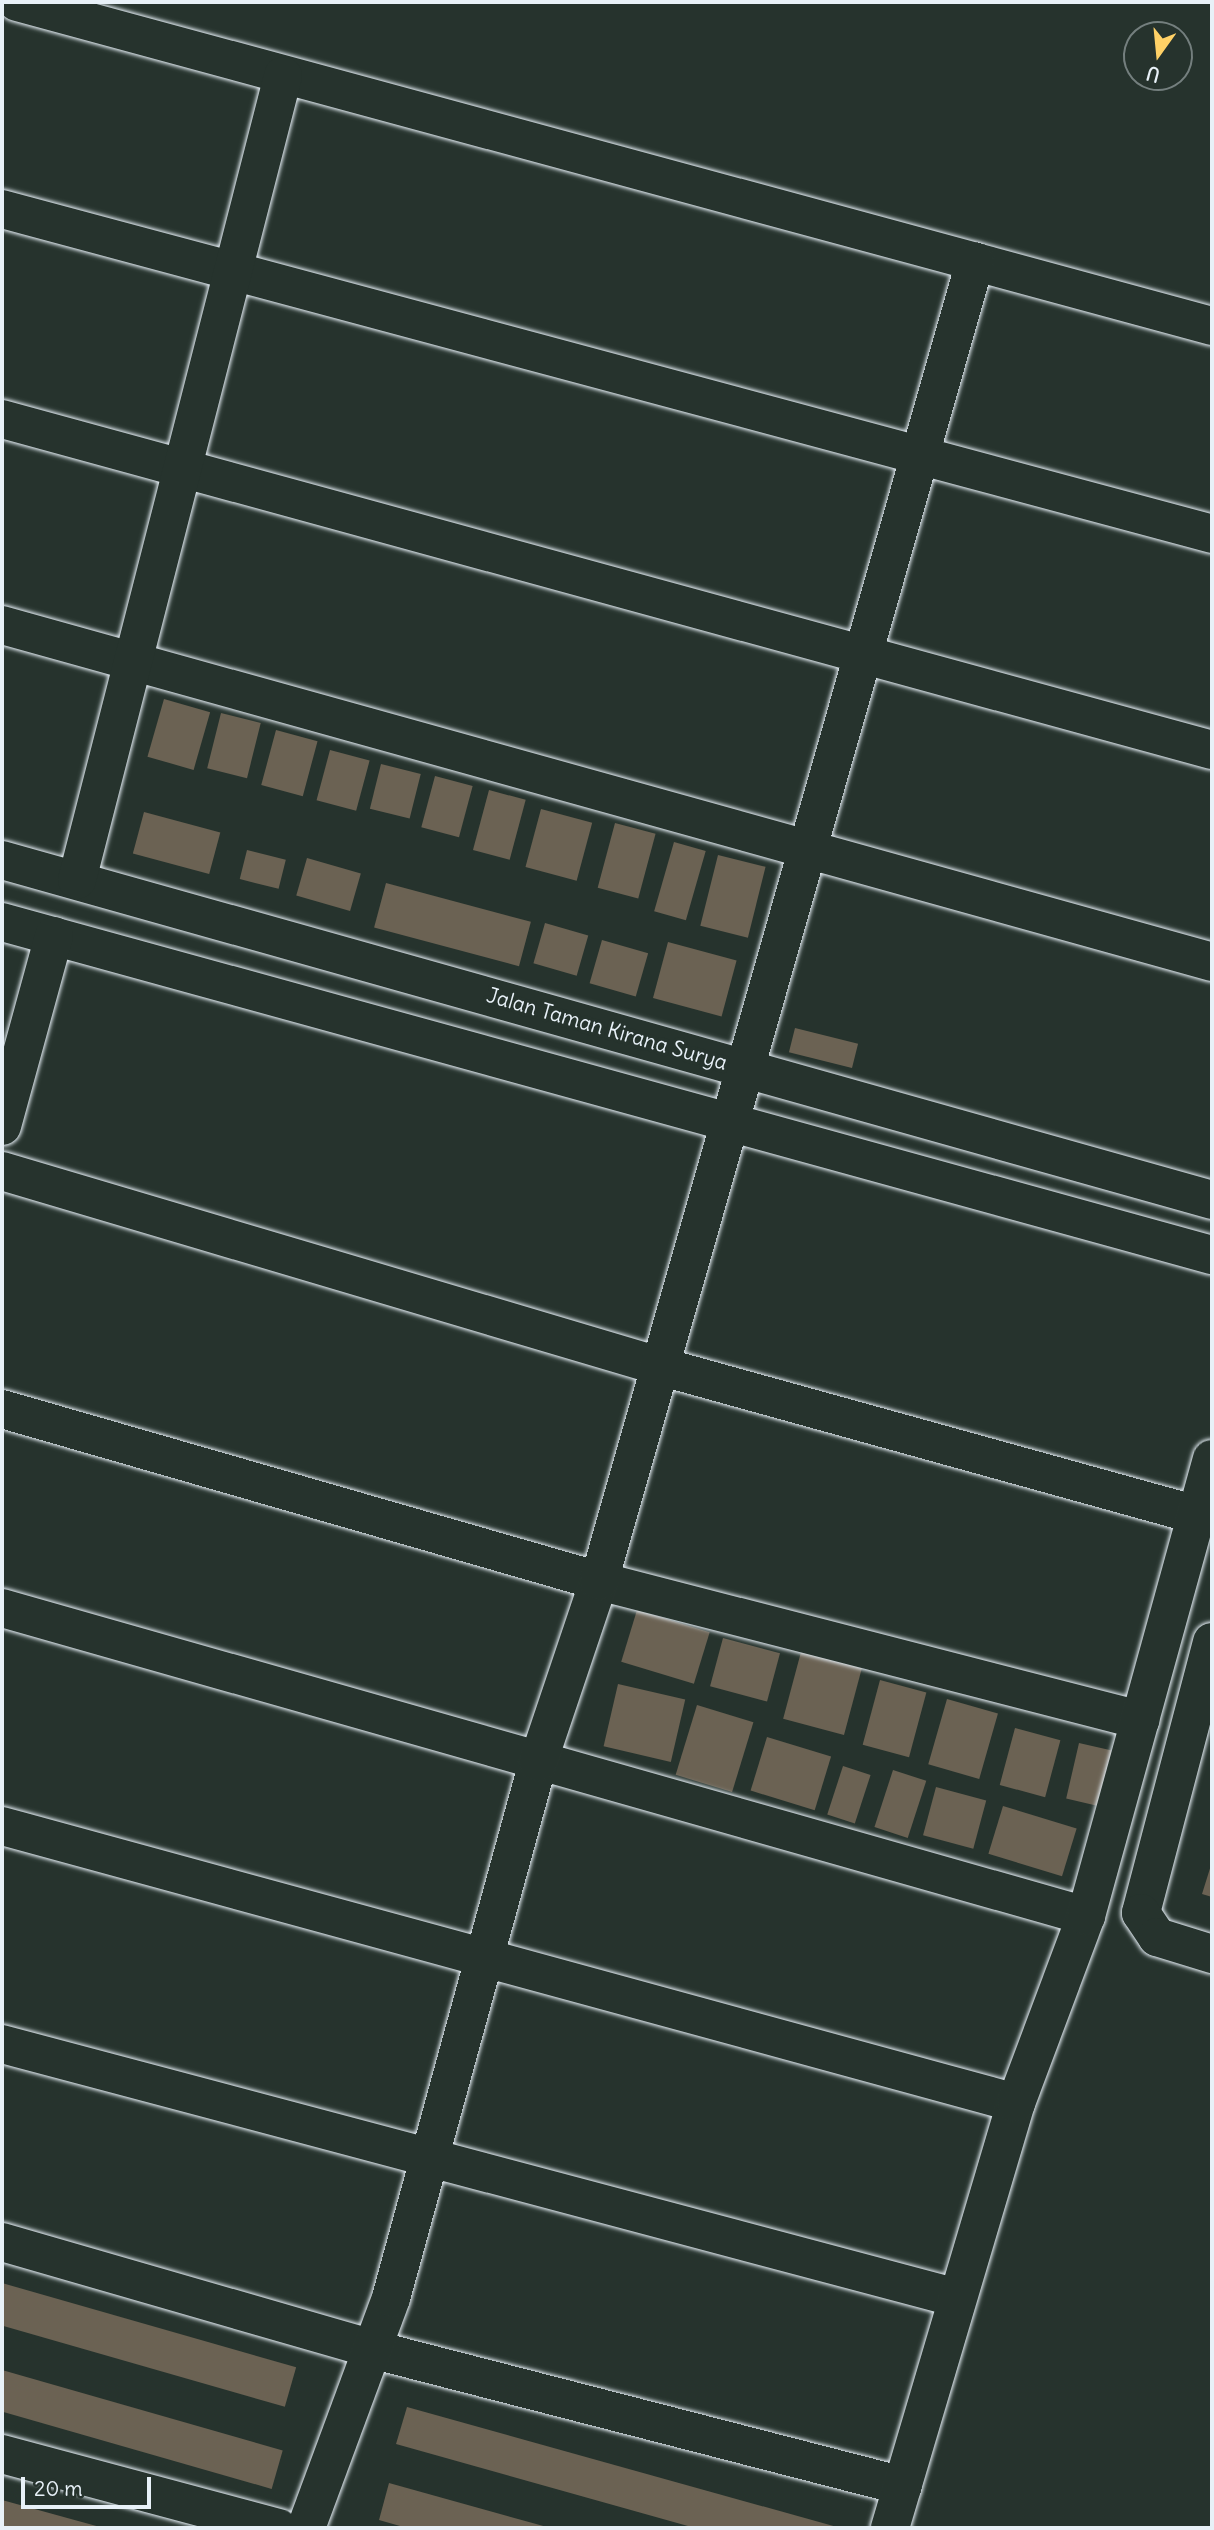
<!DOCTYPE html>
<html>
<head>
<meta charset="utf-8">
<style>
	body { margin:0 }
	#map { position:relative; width:1214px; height:2530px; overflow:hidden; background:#26332d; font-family:Delius,sans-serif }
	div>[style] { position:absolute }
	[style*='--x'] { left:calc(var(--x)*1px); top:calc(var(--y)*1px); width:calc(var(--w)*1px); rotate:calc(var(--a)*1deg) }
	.building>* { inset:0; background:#6b6253; transform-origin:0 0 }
	.roads { filter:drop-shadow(0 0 2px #e8f1f8) drop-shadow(0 0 2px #e8f1f8) }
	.minor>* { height:38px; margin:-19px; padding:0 19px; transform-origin:19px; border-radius:19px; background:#26332d }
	span { translate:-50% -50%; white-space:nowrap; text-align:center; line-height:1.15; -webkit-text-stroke:7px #26332d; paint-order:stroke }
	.street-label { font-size:21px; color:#e8f1f8 }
	.frame { position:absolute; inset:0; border:4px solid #e8f1f8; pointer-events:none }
	.north { position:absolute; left:1123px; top:21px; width:70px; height:70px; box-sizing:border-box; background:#26332d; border:2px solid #747f7e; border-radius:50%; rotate:195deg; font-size:19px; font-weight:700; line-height:28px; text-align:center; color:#e8f1f8 }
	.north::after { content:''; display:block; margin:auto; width:24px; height:32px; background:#ffd166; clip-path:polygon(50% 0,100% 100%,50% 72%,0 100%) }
	.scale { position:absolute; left:21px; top:2477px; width:130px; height:32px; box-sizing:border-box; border:4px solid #e8f1f8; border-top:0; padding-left:9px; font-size:21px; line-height:24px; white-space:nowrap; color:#e8f1f8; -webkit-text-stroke:5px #26332d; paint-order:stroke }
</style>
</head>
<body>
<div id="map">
	<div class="building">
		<i style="left:164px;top:699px;width:48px;height:60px;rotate:16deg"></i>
		<i style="left:221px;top:713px;width:41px;height:57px;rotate:14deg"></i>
		<i style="left:276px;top:730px;width:43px;height:57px;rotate:15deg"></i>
		<i style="left:330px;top:750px;width:41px;height:52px;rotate:15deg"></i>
		<i style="left:381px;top:764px;width:41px;height:46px;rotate:14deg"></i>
		<i style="left:435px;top:776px;width:39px;height:53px;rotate:15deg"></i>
		<i style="left:489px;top:790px;width:38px;height:62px;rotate:15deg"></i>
		<i style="left:541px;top:809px;width:53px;height:60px;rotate:15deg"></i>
		<i style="left:144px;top:812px;width:79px;height:43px;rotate:15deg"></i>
		<i style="left:615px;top:823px;width:42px;height:67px;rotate:15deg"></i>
		<i style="left:674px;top:842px;width:33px;height:72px;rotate:16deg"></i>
		<i style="left:247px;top:850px;width:40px;height:30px;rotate:14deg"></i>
		<i style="left:718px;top:855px;width:49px;height:73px;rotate:14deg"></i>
		<i style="left:307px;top:858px;width:56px;height:39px;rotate:16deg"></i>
		<i style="left:386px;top:883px;width:150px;height:46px;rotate:15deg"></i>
		<i style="left:545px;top:923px;width:45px;height:42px;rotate:16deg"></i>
		<i style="left:602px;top:940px;width:48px;height:45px;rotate:16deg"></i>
		<i style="left:668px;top:942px;width:71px;height:58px;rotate:15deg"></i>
		<i style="left:795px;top:1028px;width:65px;height:25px;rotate:14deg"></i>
		<i style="left:637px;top:1610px;width:76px;height:54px;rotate:17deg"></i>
		<i style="left:723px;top:1638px;width:59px;height:50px;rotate:15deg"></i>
		<i style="left:801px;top:1652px;width:63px;height:69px;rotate:15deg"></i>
		<i style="left:880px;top:1680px;width:48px;height:67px;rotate:15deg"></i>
		<i style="left:618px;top:1684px;width:69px;height:64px;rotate:13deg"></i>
		<i style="left:947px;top:1699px;width:53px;height:68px;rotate:16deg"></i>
		<i style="left:697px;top:1705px;width:59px;height:73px;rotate:17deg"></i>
		<i style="left:1015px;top:1728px;width:47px;height:59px;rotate:15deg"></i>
		<i style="left:767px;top:1737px;width:67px;height:56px;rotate:17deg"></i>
		<i style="left:1079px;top:1743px;width:36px;height:57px;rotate:13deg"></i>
		<i style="left:843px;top:1766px;width:29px;height:51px;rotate:18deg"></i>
		<i style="left:893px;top:1770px;width:35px;height:60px;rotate:18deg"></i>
		<i style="left:936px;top:1787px;width:52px;height:50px;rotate:15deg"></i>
		<i style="left:1003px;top:1806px;width:77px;height:50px;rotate:17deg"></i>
		<i style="clip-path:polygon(1212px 1862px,1212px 1897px,1202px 1894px)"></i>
		<i style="left:2px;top:2283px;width:306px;height:41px;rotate:16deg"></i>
		<i style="left:2px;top:2370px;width:292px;height:40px;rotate:16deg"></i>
		<i style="clip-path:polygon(407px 2407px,837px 2527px,837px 2528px,695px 2528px,396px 2444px)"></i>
		<i style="clip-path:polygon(389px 2483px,547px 2527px,547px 2528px,407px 2528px,379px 2520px)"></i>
		<i style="clip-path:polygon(2px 2500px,100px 2527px,100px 2528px,2px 2528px)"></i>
	</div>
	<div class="roads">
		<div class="minor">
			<i style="--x:17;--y:2;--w:1238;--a:15.17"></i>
			<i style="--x:2;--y:209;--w:1253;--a:15.03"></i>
			<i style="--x:2;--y:419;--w:1254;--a:15.3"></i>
			<i style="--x:2;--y:625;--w:1256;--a:15.56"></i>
			<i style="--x:2;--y:860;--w:1257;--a:15.69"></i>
			<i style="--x:77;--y:880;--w:830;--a:-75.63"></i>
			<i style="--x:2;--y:922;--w:1255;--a:15.39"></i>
			<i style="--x:2;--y:1126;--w:197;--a:-74.7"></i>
			<i style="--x:2;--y:1171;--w:685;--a:16.53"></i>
			<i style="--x:659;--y:1366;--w:558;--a:15.48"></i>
			<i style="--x:2;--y:1409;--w:621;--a:16.07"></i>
			<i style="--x:599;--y:1581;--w:559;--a:14.41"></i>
			<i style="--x:2;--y:1608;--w:1127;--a:15.86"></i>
			<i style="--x:1212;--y:1642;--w:280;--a:104.7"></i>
			<i style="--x:1141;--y:1913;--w:29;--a:56"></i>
			<i style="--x:1157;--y:1937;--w:58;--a:17.2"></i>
			<i style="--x:2;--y:1826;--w:1051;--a:15.28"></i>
			<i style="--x:2;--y:2044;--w:988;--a:14.89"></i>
			<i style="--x:2;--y:2242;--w:388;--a:16.1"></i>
			<i style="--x:375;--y:2350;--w:545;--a:14.44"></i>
			<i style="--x:2;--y:2454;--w:287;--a:15"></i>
			<i style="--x:306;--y:2528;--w:245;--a:-69.7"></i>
			<i style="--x:391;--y:2298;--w:556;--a:-74.66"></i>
			<i style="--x:538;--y:1762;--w:191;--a:-71.4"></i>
			<i style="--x:599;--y:1581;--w:1372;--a:-74.09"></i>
			<i style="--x:890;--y:2528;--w:443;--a:-73.5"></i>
			<i style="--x:1016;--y:2103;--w:200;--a:-69.5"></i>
			<i style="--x:1086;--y:1916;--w:474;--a:-74.6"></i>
		</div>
	</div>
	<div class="street-label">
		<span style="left:607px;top:1029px;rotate:16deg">Jalan Taman Kirana Surya</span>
	</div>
	<div class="frame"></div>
	<div class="north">U</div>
	<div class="scale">20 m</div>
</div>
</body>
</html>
